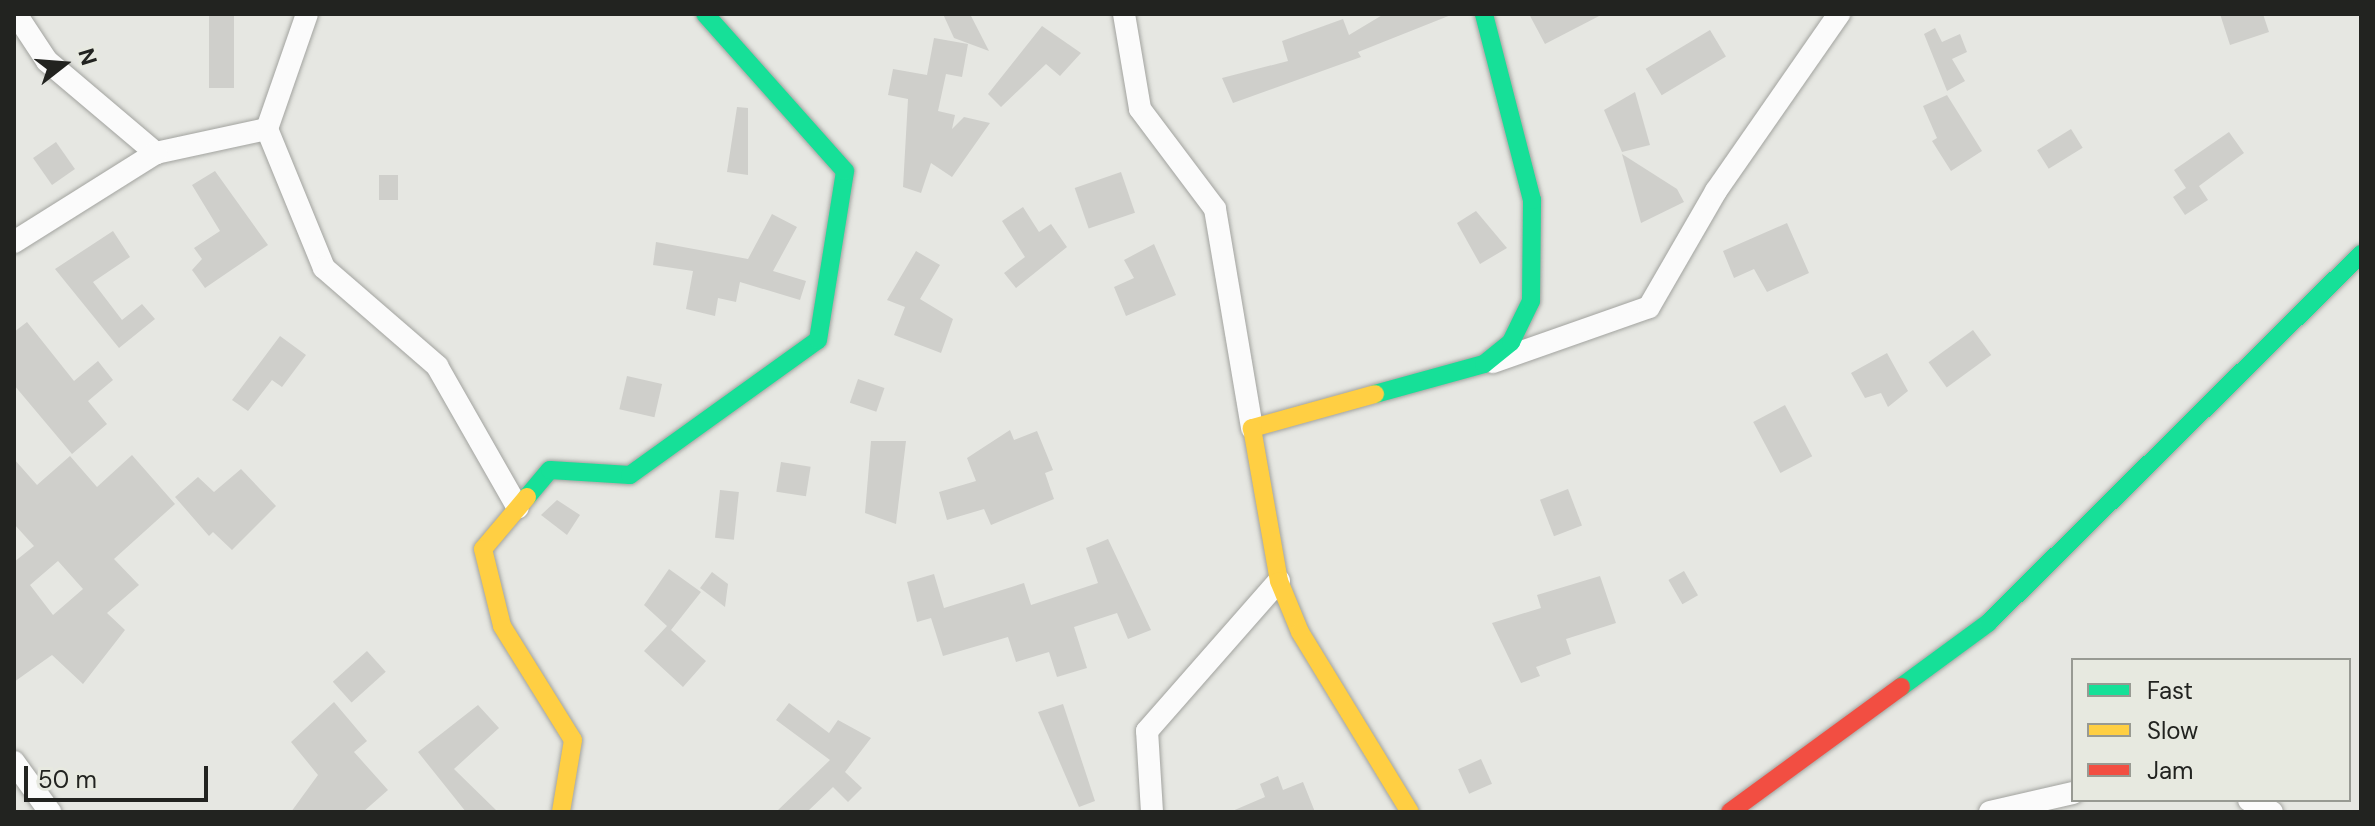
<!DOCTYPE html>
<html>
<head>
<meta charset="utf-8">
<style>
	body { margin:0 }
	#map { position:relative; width:2375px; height:826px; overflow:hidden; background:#e6e7e2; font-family:"DM Sans",sans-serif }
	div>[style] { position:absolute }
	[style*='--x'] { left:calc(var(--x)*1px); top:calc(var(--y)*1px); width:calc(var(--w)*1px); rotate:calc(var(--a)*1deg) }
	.building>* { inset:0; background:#cfcfcb; transform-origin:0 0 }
	.roads { filter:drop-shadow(0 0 2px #a2a39f) drop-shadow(0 0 2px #a2a39f) }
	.street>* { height:22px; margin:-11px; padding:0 11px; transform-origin:11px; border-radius:11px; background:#fbfbfb }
	.fast>* { height:18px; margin:-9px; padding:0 9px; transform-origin:9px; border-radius:9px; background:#16e098 }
	.slow>* { height:18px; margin:-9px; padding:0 9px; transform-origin:9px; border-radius:9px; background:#ffcf43 }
	.jam>* { height:18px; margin:-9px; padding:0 9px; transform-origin:9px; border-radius:9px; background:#f24e42 }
	span { translate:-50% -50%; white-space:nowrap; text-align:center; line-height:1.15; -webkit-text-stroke:8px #e7e9e0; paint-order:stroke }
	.frame { position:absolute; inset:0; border:16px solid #222320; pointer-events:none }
	.legend { position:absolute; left:2071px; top:658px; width:280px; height:144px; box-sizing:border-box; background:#e7e9e0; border:2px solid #989a93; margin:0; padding:10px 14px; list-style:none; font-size:24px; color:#222320 }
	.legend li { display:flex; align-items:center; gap:16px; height:40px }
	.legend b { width:40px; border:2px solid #989a93 }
	.north { position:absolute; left:24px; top:24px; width:80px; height:80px; -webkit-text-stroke:6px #e7e9e0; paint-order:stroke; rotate:73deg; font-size:22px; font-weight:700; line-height:32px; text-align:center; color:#222320 }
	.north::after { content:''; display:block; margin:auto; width:28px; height:36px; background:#222320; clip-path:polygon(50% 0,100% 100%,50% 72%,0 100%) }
	.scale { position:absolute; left:24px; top:766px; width:184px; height:36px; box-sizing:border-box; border:4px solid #222320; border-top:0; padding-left:10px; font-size:24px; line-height:28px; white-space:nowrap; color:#222320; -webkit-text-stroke:6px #e7e9e0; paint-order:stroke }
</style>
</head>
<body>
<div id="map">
	<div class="building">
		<i style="left:209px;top:14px;width:25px;height:74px"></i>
		<i style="clip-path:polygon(943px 14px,970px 14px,989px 51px,954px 38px)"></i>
		<i style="clip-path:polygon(1384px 14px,1451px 15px,1358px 52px,1361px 57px,1233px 103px,1222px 78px,1288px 61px,1282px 41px,1343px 19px,1349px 35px)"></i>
		<i style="clip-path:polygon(1529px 14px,1603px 14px,1545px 44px)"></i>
		<i style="clip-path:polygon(2220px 14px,2263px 14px,2269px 32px,2230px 45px)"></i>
		<i style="clip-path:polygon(1042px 26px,1081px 53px,1060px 76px,1046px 64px,1001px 107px,988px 94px)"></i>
		<i style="clip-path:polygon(1935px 28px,1942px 42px,1960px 34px,1967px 52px,1952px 59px,1965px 81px,1947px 91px,1924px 34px)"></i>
		<i style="left:1710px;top:30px;width:31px;height:75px;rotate:59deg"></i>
		<i style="clip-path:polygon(934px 38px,968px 44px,962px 77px,946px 74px,938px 111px,955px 115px,952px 129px,964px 117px,990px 123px,952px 177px,931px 163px,921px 193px,903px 187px,908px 99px,888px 95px,893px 69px,927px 75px)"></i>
		<i style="clip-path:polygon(1635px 92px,1650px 145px,1622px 152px,1604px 110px)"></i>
		<i style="clip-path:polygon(1947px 95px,1982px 151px,1951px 171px,1932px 141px,1937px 138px,1923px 106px)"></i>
		<i style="clip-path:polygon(737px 107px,748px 108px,748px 175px,727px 172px)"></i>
		<i style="left:2071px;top:129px;width:22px;height:40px;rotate:58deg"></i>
		<i style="clip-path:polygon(2229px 132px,2244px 153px,2199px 186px,2208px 200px,2185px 215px,2173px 197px,2186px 188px,2174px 170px)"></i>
		<i style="left:56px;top:142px;width:33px;height:28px;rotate:55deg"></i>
		<i style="clip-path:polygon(1622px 154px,1677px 189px,1684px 202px,1641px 223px)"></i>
		<i style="clip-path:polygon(215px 171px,268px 245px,205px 288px,192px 270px,202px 259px,194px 248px,220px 231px,192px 185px)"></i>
		<i style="left:1121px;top:172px;width:43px;height:49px;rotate:71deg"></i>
		<i style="left:379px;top:175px;width:19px;height:25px"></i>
		<i style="clip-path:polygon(1023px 207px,1039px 232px,1051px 224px,1067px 247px,1016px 288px,1004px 273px,1025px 257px,1002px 221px)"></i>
		<i style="clip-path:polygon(1476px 211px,1507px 248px,1480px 264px,1457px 223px)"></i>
		<i style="clip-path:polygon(772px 214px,797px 227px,773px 271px,806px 281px,800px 300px,740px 282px,736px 302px,718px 298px,715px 316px,686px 309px,693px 271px,653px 265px,656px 242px,748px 259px)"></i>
		<i style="clip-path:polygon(1787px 223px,1809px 273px,1767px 292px,1754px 269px,1734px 278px,1723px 251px)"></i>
		<i style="clip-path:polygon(113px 231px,130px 257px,93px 282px,122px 320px,142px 304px,155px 319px,119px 348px,55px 269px)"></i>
		<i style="clip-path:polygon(1154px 244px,1176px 295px,1126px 316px,1114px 287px,1134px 278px,1124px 260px)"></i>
		<i style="clip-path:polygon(916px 251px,940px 265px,920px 299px,953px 319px,941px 353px,894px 335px,905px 307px,887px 300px)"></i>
		<i style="clip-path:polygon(27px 322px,74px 381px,98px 361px,113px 380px,88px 401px,107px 424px,72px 454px,14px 385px,14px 332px)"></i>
		<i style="left:1973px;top:330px;width:31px;height:55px;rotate:54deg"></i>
		<i style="clip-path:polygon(280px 336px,306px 355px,282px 387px,272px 380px,248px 411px,232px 400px)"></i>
		<i style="clip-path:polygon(1887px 353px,1908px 391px,1888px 407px,1881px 393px,1865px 398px,1851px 373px)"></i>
		<i style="left:627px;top:376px;width:36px;height:34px;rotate:13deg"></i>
		<i style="left:858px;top:379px;width:28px;height:25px;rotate:19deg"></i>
		<i style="left:1785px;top:405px;width:58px;height:36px;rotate:62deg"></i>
		<i style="clip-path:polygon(1010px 430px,1014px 440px,1037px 431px,1053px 470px,1045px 473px,1054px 499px,991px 525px,984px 509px,947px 520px,939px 492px,976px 481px,967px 458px)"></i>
		<i style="clip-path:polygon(871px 441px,906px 441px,896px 524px,865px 513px)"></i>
		<i style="clip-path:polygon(evenodd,132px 455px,175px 504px,114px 559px,139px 585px,107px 613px,125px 630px,83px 684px,52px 655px,14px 682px,14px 562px,34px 546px,14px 524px,14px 459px,37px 485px,70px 456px,97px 487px,132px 455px,58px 561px,83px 589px,53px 615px,30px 585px,58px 561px)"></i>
		<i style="left:781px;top:462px;width:30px;height:30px;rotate:9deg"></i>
		<i style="clip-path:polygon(241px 469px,276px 506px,232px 550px,213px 532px,209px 536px,175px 497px,198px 477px,214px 492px)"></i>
		<i style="left:1568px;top:489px;width:39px;height:30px;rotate:69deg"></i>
		<i style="left:720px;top:490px;width:19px;height:48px;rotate:6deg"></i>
		<i style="clip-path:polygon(557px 500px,580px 515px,567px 535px,541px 515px)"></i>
		<i style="clip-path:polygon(1108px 539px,1151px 630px,1128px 639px,1117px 613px,1074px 627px,1087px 668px,1057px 677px,1049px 652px,1016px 662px,1008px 637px,943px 656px,931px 618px,917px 622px,907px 582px,934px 574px,944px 608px,1024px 583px,1031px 605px,1098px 583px,1086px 548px)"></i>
		<i style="clip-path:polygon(669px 569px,701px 592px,671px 630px,706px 661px,683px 687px,644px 651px,667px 626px,644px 605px)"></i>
		<i style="left:1684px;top:571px;width:28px;height:18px;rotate:60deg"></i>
		<i style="clip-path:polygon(712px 572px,728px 584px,725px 607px,700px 588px)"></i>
		<i style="clip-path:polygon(1600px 576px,1616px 623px,1566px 639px,1571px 654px,1536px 667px,1540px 676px,1521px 683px,1492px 623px,1541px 608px,1537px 595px)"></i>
		<i style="left:367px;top:651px;width:28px;height:46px;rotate:48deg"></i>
		<i style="clip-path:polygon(334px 702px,367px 741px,354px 752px,388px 790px,363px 812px,291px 812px,318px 775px,291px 742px)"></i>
		<i style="clip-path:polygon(789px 703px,829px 733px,838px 720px,871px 738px,845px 772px,862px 788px,848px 802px,833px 787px,807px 812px,776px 812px,830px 760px,776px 720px)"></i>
		<i style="clip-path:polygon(1063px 704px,1095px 801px,1079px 807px,1038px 712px)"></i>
		<i style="clip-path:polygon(478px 705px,499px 728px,454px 769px,498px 812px,466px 812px,418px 752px)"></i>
		<i style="left:1481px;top:759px;width:27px;height:25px;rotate:66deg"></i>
		<i style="clip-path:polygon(1278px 776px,1283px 790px,1303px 782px,1315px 812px,1230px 812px,1265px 797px,1260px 784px)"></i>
	</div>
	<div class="roads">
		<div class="street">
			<i style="--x:16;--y:14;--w:56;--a:56.6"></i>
			<i style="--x:47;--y:61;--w:143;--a:40.2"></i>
			<i style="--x:156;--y:153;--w:114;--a:-12.2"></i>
			<i style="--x:307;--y:14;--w:122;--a:109.2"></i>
			<i style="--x:267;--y:129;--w:150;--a:67.7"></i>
			<i style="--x:324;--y:268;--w:150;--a:40.9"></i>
			<i style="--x:437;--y:366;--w:163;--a:60.3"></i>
			<i style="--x:1124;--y:14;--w:96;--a:80.4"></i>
			<i style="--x:1140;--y:109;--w:125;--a:53.1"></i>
			<i style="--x:1215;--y:209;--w:222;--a:80.4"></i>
			<i style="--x:14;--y:242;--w:168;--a:-32.1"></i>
			<i style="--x:1493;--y:362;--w:165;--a:-19.4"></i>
			<i style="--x:1649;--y:307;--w:134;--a:-60"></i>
			<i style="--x:1716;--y:191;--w:216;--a:-55.2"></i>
			<i style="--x:14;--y:762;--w:62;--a:54.2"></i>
			<i style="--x:2249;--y:800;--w:26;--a:28"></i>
			<i style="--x:1152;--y:812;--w:81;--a:-93.5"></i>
			<i style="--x:1147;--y:731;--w:200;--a:-48.7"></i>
			<i style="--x:1990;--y:812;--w:85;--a:-12.9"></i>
		</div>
		<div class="fast">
			<i style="--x:1375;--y:394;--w:113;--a:-15.4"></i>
			<i style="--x:1484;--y:364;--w:35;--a:-39"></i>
			<i style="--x:1511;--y:342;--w:46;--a:-64"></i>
			<i style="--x:1531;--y:301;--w:101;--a:-89.4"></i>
			<i style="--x:1532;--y:200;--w:192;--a:-104.5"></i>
			<i style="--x:527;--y:497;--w:35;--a:-50"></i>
			<i style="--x:550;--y:470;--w:80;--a:3.6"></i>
			<i style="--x:630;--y:475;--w:231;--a:-35.7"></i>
			<i style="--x:818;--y:340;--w:171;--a:-80.9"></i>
			<i style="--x:845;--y:171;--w:210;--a:-131.7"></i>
			<i style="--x:1901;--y:687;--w:108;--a:-36.3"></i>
			<i style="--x:1988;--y:623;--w:525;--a:-44.69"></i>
		</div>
		<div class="slow">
			<i style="--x:1375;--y:394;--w:128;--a:164.5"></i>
			<i style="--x:1252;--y:428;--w:155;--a:80"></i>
			<i style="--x:1279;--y:581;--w:55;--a:67.6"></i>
			<i style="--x:1300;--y:632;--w:211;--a:58.6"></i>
			<i style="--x:527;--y:497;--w:68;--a:130.2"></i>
			<i style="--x:483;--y:549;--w:79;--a:76.1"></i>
			<i style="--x:502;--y:626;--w:134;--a:58.1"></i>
			<i style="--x:573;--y:740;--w:73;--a:99.5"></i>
		</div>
		<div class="jam">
			<i style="--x:1730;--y:812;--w:212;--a:-36.2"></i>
		</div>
	</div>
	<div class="frame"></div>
	<ul class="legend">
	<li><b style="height:10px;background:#16e098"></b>Fast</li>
	<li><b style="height:10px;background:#ffcf43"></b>Slow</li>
	<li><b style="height:10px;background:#f24e42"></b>Jam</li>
	</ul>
	<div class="north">N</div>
	<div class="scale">50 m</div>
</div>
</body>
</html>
